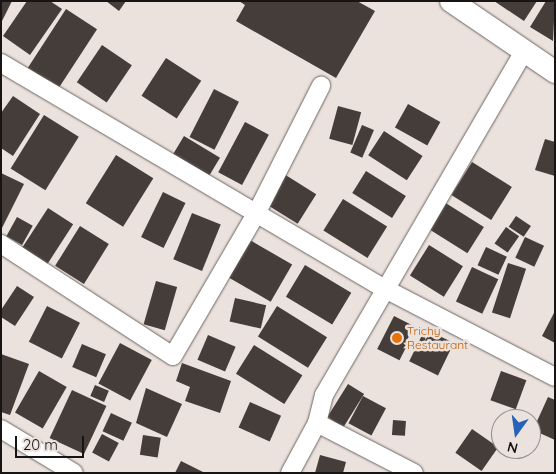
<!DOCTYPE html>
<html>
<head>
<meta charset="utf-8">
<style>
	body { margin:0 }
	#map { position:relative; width:556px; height:474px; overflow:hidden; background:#ebe2de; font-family:Quicksand,sans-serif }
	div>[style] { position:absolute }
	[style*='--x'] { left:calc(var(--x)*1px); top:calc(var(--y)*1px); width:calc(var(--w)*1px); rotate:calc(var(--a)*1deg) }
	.building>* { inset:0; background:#443d3a; transform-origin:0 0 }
	.roads { filter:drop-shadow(0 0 1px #6d6562) drop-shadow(0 0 1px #6d6562) }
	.minor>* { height:18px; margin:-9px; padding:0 9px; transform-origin:9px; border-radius:9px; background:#fff }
	.tertiary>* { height:22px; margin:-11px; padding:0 11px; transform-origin:11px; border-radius:11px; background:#fff }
	.dots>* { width:14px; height:14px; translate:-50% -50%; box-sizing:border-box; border:2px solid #ebe2de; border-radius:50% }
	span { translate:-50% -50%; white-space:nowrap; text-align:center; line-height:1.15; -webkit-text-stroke:5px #ebe2de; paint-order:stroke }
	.food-label { font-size:12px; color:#c56008 }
	.left { translate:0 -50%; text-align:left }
	.frame { position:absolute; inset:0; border:2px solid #171413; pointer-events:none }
	.north { position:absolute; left:491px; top:409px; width:50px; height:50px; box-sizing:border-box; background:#ebe2de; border:1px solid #96908d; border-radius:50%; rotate:194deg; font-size:14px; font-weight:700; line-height:20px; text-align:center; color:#171413 }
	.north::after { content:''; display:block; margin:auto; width:18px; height:22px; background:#2564b6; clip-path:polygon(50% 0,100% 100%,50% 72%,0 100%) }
	.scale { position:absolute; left:15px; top:436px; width:69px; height:22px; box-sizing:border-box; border:2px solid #171413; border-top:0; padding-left:6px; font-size:15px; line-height:18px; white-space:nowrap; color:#171413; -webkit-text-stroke:4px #ebe2de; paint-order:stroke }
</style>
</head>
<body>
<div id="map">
	<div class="building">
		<i style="clip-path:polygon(1px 1px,12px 1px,1px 23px)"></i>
		<i style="clip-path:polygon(27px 1px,50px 1px,62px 9px,30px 55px,3px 36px)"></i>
		<i style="clip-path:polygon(106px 1px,126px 1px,119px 11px)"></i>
		<i style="clip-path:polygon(239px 1px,357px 1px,375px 11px,336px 78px,236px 21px,245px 5px)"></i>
		<i style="clip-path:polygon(494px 1px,537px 1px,524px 21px)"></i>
		<i style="clip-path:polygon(546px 1px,555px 1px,553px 41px,530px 27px)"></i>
		<i style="left:66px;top:9px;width:37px;height:70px;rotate:33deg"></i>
		<i style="left:102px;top:45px;width:36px;height:45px;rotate:34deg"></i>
		<i style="left:166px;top:58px;width:42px;height:45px;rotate:33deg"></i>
		<i style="left:214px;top:89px;width:28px;height:54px;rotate:27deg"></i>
		<i style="clip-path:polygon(13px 96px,40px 114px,13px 156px,1px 148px,1px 113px)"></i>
		<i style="left:408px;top:104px;width:37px;height:27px;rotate:29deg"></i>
		<i style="left:338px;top:106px;width:24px;height:34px;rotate:15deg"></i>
		<i style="left:44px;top:115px;width:41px;height:63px;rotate:32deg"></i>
		<i style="left:245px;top:122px;width:27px;height:57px;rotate:28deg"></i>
		<i style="left:362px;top:125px;width:13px;height:30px;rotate:23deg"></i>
		<i style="left:384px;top:131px;width:46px;height:29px;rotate:33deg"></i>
		<i style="left:184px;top:136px;width:42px;height:21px;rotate:31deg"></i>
		<i style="clip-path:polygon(545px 139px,555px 142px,555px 176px,535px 170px)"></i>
		<i style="left:116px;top:155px;width:44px;height:57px;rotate:32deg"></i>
		<i style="left:472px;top:162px;width:47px;height:39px;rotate:32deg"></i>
		<i style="left:366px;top:171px;width:47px;height:26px;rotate:32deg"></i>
		<i style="clip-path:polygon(1px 173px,24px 184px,1px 230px)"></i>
		<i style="left:284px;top:174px;width:38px;height:35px;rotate:32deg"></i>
		<i style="left:163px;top:192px;width:25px;height:50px;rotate:26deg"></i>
		<i style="left:343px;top:199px;width:52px;height:37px;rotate:32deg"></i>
		<i style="left:444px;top:202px;width:47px;height:31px;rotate:32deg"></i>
		<i style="left:48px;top:208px;width:30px;height:49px;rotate:33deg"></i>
		<i style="left:192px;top:213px;width:31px;height:50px;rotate:22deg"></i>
		<i style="left:516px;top:216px;width:18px;height:13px;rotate:34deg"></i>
		<i style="left:17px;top:217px;width:18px;height:22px;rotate:29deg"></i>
		<i style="left:80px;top:226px;width:34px;height:47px;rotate:32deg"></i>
		<i style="left:506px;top:227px;width:16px;height:20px;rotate:35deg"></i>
		<i style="left:525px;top:237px;width:21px;height:23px;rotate:25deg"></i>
		<i style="left:248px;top:239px;width:51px;height:43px;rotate:30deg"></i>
		<i style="left:429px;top:245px;width:40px;height:36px;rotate:32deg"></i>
		<i style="left:486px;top:247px;width:23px;height:20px;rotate:25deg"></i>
		<i style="left:508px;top:263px;width:19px;height:52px;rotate:18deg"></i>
		<i style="left:305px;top:265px;width:54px;height:37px;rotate:31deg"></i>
		<i style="left:472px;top:267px;width:29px;height:38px;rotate:25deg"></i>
		<i style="left:156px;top:281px;width:22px;height:45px;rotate:16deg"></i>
		<i style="clip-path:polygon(17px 286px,34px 297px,15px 326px,1px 317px,1px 310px)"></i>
		<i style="left:235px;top:298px;width:32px;height:24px;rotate:13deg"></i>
		<i style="left:47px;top:306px;width:37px;height:40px;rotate:27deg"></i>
		<i style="left:277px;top:306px;width:59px;height:36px;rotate:32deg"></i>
		<i style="clip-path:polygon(555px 311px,555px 343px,542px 336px)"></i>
		<i style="left:394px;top:316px;width:25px;height:37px;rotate:27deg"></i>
		<i style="left:425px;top:329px;width:32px;height:36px;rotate:26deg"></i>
		<i style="left:208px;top:335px;width:30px;height:27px;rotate:23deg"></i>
		<i style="left:120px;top:343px;width:36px;height:46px;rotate:28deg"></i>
		<i style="left:82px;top:344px;width:26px;height:25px;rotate:23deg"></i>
		<i style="left:254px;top:345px;width:57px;height:34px;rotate:32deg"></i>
		<i style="clip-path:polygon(1px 354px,29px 364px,10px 415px,1px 412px)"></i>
		<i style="clip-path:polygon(182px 363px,231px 381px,220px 413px,185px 401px,190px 387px,176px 381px)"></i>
		<i style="left:39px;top:371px;width:32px;height:48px;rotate:30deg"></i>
		<i style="left:501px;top:371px;width:27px;height:31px;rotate:20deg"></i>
		<i style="left:348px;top:384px;width:19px;height:39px;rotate:32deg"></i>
		<i style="left:95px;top:385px;width:15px;height:12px;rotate:23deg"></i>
		<i style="clip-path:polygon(146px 388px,182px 404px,167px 437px,136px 423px)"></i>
		<i style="left:72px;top:390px;width:38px;height:53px;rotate:25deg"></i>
		<i style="left:363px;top:396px;width:26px;height:31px;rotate:28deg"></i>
		<i style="clip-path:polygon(548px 397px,555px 400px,555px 440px,533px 430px)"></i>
		<i style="left:250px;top:402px;width:34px;height:28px;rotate:24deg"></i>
		<i style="left:111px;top:413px;width:23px;height:20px;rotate:25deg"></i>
		<i style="left:393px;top:420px;width:13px;height:15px;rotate:4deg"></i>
		<i style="left:472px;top:429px;width:32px;height:29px;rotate:35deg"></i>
		<i style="left:102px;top:434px;width:19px;height:21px;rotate:28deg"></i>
		<i style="left:143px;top:435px;width:18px;height:20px;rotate:9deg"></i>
		<i style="clip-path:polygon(320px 455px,346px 462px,343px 473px,315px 473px)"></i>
		<i style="clip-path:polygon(181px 461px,205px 473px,175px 473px)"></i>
	</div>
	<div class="roads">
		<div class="minor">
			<i style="--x:1;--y:63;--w:446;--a:30.5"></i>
			<i style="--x:385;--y:289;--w:191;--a:27.4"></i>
			<i style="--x:1;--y:244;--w:205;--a:33.1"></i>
			<i style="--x:173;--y:356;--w:164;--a:-59.7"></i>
			<i style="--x:256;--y:214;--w:144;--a:-63.1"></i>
			<i style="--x:317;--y:423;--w:29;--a:-76"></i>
			<i style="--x:324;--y:395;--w:398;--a:-59.8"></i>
			<i style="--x:1;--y:429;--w:85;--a:31.1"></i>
			<i style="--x:290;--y:473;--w:57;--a:-61.6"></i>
			<i style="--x:317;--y:423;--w:109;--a:27.3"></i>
		</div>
		<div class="tertiary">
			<i style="--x:451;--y:1;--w:126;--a:34.3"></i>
		</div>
	</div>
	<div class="dots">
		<i style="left:397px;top:338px;background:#e8710a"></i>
	</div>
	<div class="food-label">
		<span class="left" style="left:407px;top:338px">Trichy<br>Restaurant</span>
	</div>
	<div class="frame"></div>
	<div class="north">N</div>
	<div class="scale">20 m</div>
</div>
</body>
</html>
